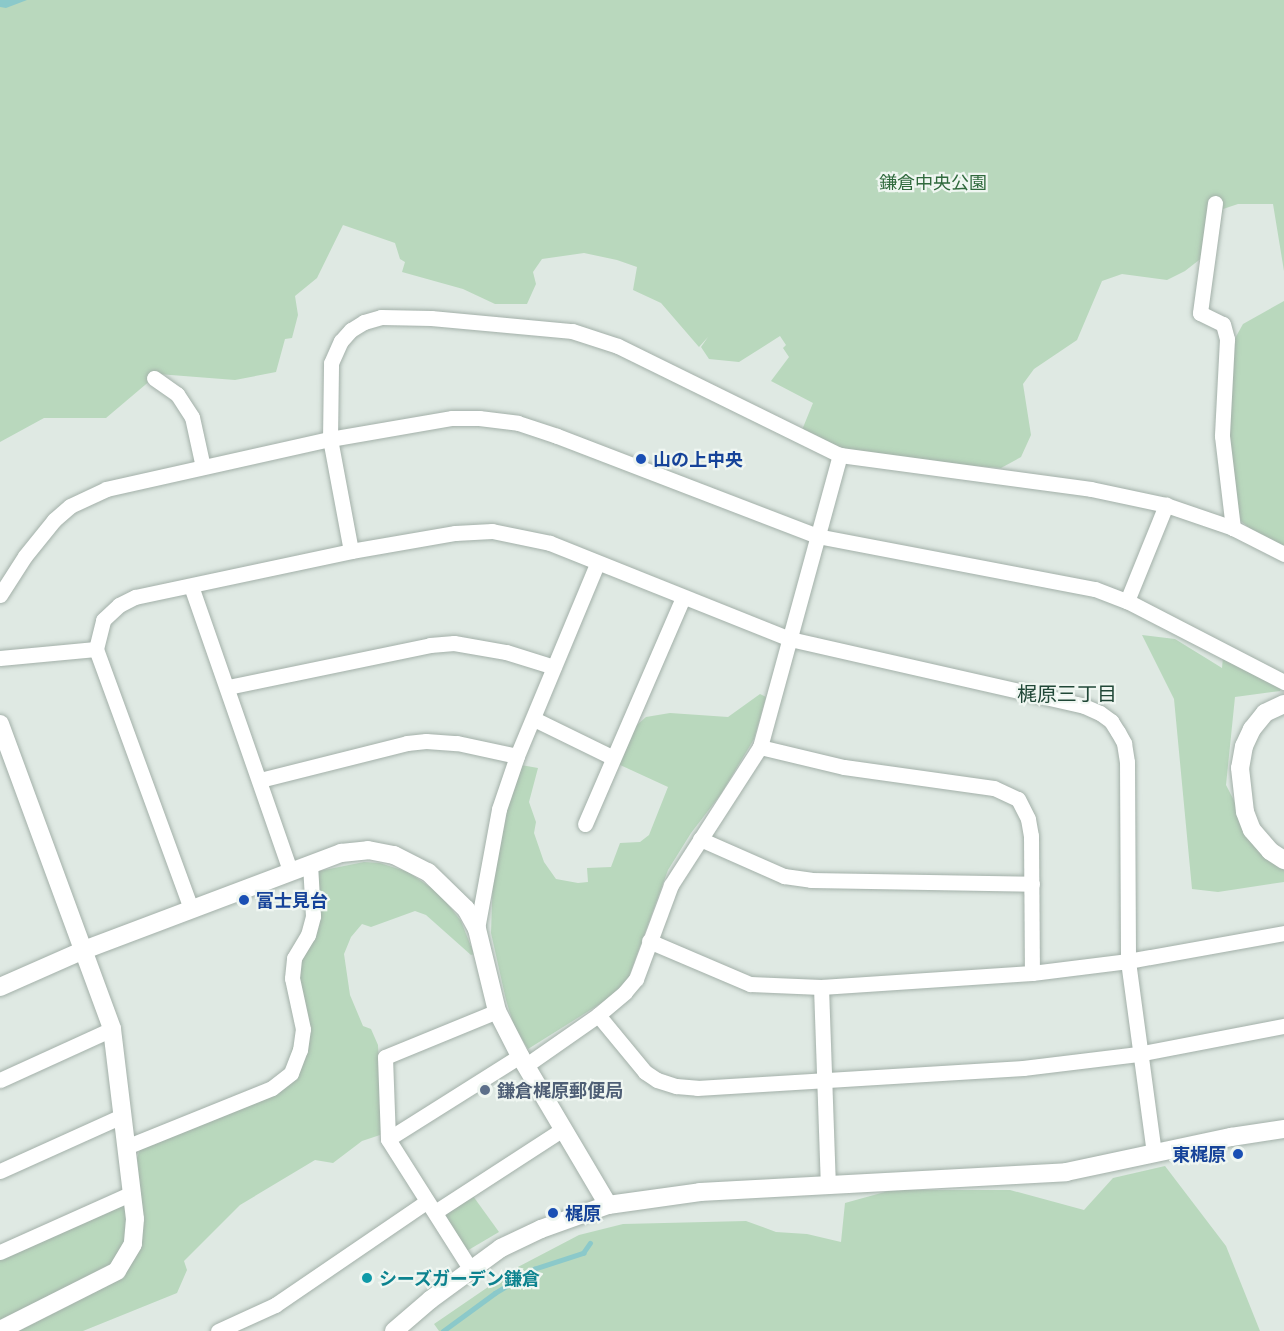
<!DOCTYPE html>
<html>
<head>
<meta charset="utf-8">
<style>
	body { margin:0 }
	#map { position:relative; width:1284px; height:1331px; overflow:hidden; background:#dfe9e3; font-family:"Exo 2","Noto Sans JP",sans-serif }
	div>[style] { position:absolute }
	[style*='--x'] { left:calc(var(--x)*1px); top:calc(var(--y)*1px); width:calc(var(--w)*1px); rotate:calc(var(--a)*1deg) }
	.green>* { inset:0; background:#b9d8bd }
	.water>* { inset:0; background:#8bc9ca }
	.stream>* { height:4.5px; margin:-2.25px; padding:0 2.25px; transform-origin:2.25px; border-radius:2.25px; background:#8bc9ca }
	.roads { filter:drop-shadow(0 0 2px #a3b0a9) drop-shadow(0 0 2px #a3b0a9) }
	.street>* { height:15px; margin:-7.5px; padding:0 7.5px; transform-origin:7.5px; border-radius:7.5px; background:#fff }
	.secondary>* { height:18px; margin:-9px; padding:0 9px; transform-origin:9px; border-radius:9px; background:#fff }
	.dots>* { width:16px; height:16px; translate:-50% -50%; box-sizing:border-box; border:3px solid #eff6f1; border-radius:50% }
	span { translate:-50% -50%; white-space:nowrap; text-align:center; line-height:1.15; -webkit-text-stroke:4.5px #eff6f1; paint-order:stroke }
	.park-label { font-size:18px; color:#306a3d }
	.transit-label { font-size:18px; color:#164399; font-weight:700 }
	.left { translate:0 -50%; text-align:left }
	.right { translate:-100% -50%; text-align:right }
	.service-label { font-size:18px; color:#4e5e75; font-weight:700 }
	.culture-label { font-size:18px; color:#0d838f; font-weight:700 }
	.neighbourhood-label { font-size:20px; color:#204737 }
</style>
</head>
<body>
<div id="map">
	<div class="green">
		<i style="clip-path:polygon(0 0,1284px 0,1284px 271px,1273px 204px,1238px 204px,1223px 209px,1217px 246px,1185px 271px,1167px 280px,1122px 274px,1102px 281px,1077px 340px,1034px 369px,1023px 384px,1031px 435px,1021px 457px,1001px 468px,914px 461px,842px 450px,802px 430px,813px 403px,771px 381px,789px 357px,783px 348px,786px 345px,780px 336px,739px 362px,709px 359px,701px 347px,708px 337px,699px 347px,661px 303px,633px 290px,637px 267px,617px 260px,584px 253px,542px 259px,533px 272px,536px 284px,527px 304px,495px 304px,463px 289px,402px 272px,405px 262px,400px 259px,395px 243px,343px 225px,317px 278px,295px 296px,298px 315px,292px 338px,285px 339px,276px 372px,235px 380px,158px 374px,106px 418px,44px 418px,0 442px)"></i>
		<i style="clip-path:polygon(1284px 301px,1284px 548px,1255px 533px,1241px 521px,1237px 507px,1229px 453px,1233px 342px,1243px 324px)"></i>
		<i style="clip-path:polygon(1142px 635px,1175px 639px,1222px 668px,1223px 657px,1281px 687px,1280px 691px,1235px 697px,1226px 785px,1260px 851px,1284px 870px,1284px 882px,1218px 892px,1192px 889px,1174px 699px)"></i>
		<i style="clip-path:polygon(760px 694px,766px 697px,754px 739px,721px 794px,691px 833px,668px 870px,628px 979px,611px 997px,528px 1049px,514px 1026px,506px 1000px,491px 933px,493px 875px,504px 815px,521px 765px,538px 768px,529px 802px,536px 822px,534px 833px,544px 862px,556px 879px,578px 883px,588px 882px,587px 868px,611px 867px,620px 843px,640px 842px,649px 835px,668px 787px,618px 764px,629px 732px,646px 717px,670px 713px,728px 717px)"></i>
		<i style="clip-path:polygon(364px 862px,380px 863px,408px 872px,439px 893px,461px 921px,474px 954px,471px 955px,426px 915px,415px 911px,371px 927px,362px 924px,351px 937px,344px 954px,350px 995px,363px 1026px,371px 1029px,378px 1045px,382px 1131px,380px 1135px,362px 1141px,333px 1163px,315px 1160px,240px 1205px,184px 1261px,187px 1270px,177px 1293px,83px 1331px,19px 1331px,117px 1281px,143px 1214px,137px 1158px,140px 1149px,281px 1087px,304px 1009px,298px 965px,316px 876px,319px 871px)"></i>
		<i style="clip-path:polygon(1165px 1166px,1226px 1246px,1260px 1331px,439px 1331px,434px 1324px,516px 1268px,579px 1235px,623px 1224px,746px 1221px,776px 1232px,807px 1234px,841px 1242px,845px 1203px,892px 1190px,1010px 1190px,1084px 1210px,1113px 1178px)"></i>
		<i style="clip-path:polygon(473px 1196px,499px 1232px,465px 1252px,445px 1220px,447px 1213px)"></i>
		<i style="clip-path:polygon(124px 1206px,129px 1219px,125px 1240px,112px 1266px,0 1323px,0 1258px,112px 1208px)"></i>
	</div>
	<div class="water">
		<i style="clip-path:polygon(0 0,27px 0,6px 8px,0 7px)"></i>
	</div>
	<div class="stream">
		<i style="--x:443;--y:1331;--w:64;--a:-36.2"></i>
		<i style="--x:495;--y:1293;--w:46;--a:-31.6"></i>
		<i style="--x:534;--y:1269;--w:52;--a:-18.1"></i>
		<i style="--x:583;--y:1253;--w:12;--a:-55"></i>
	</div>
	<div class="roads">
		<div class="street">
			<i style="--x:1215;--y:203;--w:111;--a:97.8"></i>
			<i style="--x:1200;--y:313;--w:25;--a:26"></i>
			<i style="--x:1223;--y:324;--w:16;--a:75"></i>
			<i style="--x:1227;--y:339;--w:97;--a:93"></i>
			<i style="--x:1222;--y:436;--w:93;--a:83.2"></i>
			<i style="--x:154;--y:378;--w:28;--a:35"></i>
			<i style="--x:177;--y:394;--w:27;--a:57"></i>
			<i style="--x:192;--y:417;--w:51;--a:77.6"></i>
			<i style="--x:351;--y:551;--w:114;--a:-100.6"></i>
			<i style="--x:330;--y:439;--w:76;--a:-89.2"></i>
			<i style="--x:331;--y:363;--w:24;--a:-66"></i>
			<i style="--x:341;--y:341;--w:15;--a:-48"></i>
			<i style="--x:351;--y:330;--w:15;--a:-32"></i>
			<i style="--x:364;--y:322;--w:18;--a:-16"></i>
			<i style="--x:381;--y:317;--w:50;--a:1.1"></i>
			<i style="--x:431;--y:318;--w:142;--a:5.3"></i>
			<i style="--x:572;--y:331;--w:48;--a:18.1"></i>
			<i style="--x:618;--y:346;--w:247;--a:26.2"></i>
			<i style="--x:840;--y:455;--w:253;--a:7.7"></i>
			<i style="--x:1091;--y:489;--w:77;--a:12"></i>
			<i style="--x:1166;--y:505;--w:71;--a:18.9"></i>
			<i style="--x:1233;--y:528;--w:57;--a:27"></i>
			<i style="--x:191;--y:586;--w:302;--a:70.8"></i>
			<i style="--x:0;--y:595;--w:46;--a:-57.3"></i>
			<i style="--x:25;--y:556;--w:46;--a:-51.1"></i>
			<i style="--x:54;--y:520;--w:21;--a:-41"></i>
			<i style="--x:70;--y:506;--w:40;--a:-25"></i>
			<i style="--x:106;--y:489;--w:230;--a:-12.6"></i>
			<i style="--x:330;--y:439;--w:124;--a:-9.8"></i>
			<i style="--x:452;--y:418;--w:27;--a:0"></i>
			<i style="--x:479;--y:418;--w:39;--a:7"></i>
			<i style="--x:518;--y:423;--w:41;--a:18.4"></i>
			<i style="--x:557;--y:436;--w:279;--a:21"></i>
			<i style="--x:817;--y:536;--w:283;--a:10.8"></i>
			<i style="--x:1095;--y:589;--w:34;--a:21"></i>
			<i style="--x:1127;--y:601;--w:177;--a:27.3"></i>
			<i style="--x:1127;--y:601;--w:104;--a:-67.9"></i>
			<i style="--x:96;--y:649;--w:276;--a:69.9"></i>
			<i style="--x:0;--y:658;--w:96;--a:-5.4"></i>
			<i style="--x:96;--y:649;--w:30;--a:-76"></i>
			<i style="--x:103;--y:620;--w:22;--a:-43"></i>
			<i style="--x:119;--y:605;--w:18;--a:-27"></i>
			<i style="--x:135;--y:597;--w:221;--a:-12"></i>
			<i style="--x:351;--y:551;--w:106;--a:-9.8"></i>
			<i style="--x:455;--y:533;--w:37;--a:-3"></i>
			<i style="--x:492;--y:531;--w:59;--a:11.7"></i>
			<i style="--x:550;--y:543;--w:258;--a:21.8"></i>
			<i style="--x:790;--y:639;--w:302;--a:12.8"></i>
			<i style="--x:1084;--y:706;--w:17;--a:24"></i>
			<i style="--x:1100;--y:713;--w:14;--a:36"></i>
			<i style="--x:1111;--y:721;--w:13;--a:58"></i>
			<i style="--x:1118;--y:732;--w:13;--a:61"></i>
			<i style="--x:1124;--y:743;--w:19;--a:81"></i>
			<i style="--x:1127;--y:762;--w:199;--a:89.7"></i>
			<i style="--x:1128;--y:961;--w:194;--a:82.3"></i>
			<i style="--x:228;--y:687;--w:206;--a:-11.7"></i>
			<i style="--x:430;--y:645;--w:24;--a:-5"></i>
			<i style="--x:454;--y:643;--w:53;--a:9.8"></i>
			<i style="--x:506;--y:652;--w:50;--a:17.4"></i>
			<i style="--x:534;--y:719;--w:87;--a:26"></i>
			<i style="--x:760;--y:747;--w:86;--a:13.4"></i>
			<i style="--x:844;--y:767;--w:151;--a:8"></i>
			<i style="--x:994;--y:788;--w:26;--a:25"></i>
			<i style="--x:1018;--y:799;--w:22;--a:63"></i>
			<i style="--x:1028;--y:819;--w:17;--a:80"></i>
			<i style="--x:1031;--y:836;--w:137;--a:89.6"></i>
			<i style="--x:260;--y:780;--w:152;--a:-14.1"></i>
			<i style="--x:407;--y:743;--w:19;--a:-6"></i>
			<i style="--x:426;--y:741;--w:31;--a:4"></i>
			<i style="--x:457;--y:743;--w:61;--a:12.2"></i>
			<i style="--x:585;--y:824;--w:246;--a:-66.6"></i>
			<i style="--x:700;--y:839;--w:92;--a:23.8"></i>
			<i style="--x:784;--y:876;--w:27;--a:8"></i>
			<i style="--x:811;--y:880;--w:221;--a:1"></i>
			<i style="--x:477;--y:929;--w:122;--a:-79.6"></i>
			<i style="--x:499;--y:809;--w:56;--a:-71.2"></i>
			<i style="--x:517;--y:756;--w:208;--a:-67.4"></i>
			<i style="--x:649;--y:941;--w:110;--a:23.1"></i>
			<i style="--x:750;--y:984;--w:71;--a:2.4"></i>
			<i style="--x:821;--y:987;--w:211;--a:-3.8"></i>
			<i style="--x:1032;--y:973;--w:97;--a:-7.1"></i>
			<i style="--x:1128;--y:961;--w:158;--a:-10.2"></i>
			<i style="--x:821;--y:987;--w:198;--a:88"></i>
			<i style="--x:598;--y:1015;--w:74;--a:50.5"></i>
			<i style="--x:645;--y:1072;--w:14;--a:34"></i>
			<i style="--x:657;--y:1080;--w:20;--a:18"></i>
			<i style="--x:676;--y:1086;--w:21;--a:5"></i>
			<i style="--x:697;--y:1088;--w:327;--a:-3.5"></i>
			<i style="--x:1023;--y:1068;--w:116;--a:-6.9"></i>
			<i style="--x:1138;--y:1054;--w:149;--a:-10.9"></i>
			<i style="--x:525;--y:1066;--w:89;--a:-34.9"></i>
			<i style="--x:598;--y:1015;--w:35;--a:-40"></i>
			<i style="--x:625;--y:992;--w:17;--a:-50"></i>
			<i style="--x:636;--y:979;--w:100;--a:-69.6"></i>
			<i style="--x:671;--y:885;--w:164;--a:-57.2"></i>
			<i style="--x:760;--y:747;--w:303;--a:-74.7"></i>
			<i style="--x:0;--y:1080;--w:123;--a:-24.5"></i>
			<i style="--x:388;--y:1139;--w:156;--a:-32.2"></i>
			<i style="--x:126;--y:1147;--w:157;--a:-22"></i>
			<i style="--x:272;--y:1088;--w:24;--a:-38"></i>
			<i style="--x:291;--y:1073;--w:25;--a:-69"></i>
			<i style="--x:300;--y:1050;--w:21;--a:-82"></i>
			<i style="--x:303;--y:1029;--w:52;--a:-102.2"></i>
			<i style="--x:292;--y:978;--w:20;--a:-84"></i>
			<i style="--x:294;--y:958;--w:27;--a:-59"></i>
			<i style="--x:308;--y:935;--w:20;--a:-75"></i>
			<i style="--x:313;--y:916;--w:52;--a:-93.3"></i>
			<i style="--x:0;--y:1171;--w:134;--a:-24.3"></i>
			<i style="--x:435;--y:1212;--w:153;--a:-33"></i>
			<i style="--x:0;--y:1252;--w:145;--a:-24.1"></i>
			<i style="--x:471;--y:1270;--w:155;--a:-122.4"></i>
			<i style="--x:388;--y:1139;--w:82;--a:-92.1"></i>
			<i style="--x:385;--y:1057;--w:121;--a:-22.3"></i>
			<i style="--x:218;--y:1331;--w:63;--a:-24.5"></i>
			<i style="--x:275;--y:1305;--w:183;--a:-34.3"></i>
		</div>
		<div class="secondary">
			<i style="--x:1284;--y:704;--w:21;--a:155"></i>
			<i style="--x:1265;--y:713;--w:21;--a:129"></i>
			<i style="--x:1252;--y:729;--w:19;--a:115"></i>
			<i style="--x:1244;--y:746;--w:22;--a:100"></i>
			<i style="--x:1240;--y:768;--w:44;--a:83.5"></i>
			<i style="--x:1245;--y:812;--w:19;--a:69"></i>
			<i style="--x:1252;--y:830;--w:28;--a:49"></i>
			<i style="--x:1270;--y:851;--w:17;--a:33"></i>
			<i style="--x:0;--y:724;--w:325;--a:69.8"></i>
			<i style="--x:112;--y:1029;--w:191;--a:83.1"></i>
			<i style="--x:135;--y:1219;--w:25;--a:95"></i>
			<i style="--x:133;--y:1244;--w:31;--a:121"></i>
			<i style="--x:117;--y:1271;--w:131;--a:153.2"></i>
			<i style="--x:0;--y:987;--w:92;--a:-23.8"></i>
			<i style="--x:84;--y:950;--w:275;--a:-20.7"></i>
			<i style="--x:341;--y:853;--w:27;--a:-6"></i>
			<i style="--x:368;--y:850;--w:26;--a:11"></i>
			<i style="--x:394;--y:855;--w:38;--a:27"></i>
			<i style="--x:428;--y:872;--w:53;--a:44.2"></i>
			<i style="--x:466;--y:909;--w:23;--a:61"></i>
			<i style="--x:477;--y:929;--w:84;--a:76.3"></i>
			<i style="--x:497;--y:1011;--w:51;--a:62.9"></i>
			<i style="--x:520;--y:1056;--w:173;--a:59.4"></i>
			<i style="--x:394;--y:1331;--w:48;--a:-40.7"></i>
			<i style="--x:430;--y:1300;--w:88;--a:-36.2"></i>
			<i style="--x:501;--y:1248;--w:44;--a:-25.4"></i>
			<i style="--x:541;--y:1229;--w:71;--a:-19.7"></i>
			<i style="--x:608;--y:1205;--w:93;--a:-8"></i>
			<i style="--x:700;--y:1192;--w:367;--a:-3.1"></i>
			<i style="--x:1066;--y:1172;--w:169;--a:-12"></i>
			<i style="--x:1231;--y:1137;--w:54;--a:-8.6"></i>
		</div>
	</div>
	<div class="dots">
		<i style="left:641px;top:459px;background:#1a4fb4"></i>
		<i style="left:244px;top:900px;background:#1a4fb4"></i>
		<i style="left:485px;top:1090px;background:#5c6f8a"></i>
		<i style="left:1238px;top:1154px;background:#1a4fb4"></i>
		<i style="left:553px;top:1213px;background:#1a4fb4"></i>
		<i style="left:367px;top:1278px;background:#0f9aa8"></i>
	</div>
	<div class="park-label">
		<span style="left:933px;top:182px">鎌倉中央公園</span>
	</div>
	<div class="transit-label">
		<span class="left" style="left:653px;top:459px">山の上中央</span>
		<span class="left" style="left:256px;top:900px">富士見台</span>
		<span class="right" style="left:1226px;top:1154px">東梶原</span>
		<span class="left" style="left:565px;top:1213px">梶原</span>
	</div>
	<div class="service-label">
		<span class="left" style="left:497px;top:1090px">鎌倉梶原郵便局</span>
	</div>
	<div class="culture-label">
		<span class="left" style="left:379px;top:1278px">シーズガーデン鎌倉</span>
	</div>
	<div class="neighbourhood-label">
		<span style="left:1067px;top:693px">梶原三丁目</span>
	</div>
</div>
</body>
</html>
